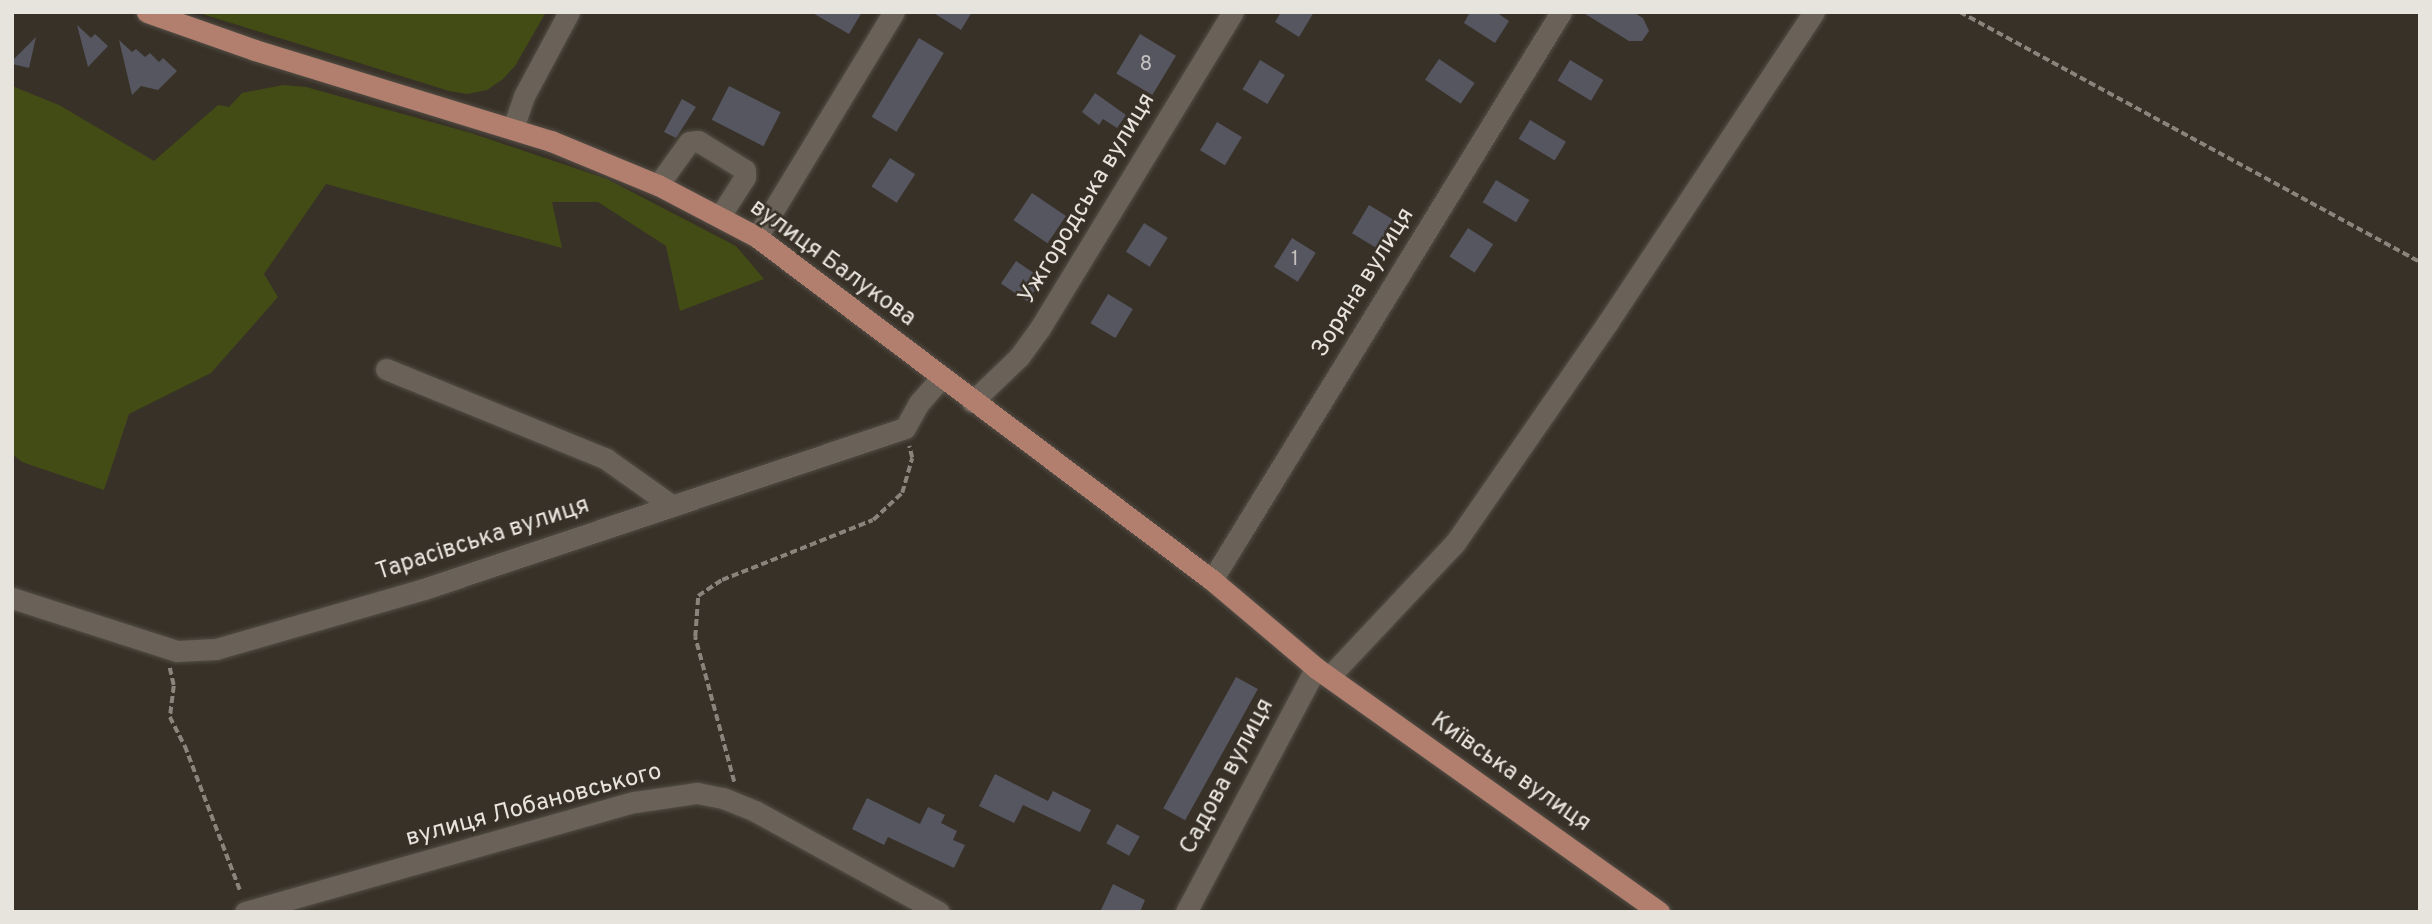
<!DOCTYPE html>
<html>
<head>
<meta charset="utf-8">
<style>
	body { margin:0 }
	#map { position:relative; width:2432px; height:924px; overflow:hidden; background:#383128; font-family:Overpass,sans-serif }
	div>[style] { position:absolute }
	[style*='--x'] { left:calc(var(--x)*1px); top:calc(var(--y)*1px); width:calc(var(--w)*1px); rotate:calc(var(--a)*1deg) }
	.green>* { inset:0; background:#434c15 }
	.building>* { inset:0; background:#565661; transform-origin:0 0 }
	.path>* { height:3.5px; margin-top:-1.75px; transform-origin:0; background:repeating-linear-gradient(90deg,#8a847c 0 7px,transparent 0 10.5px) }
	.roads { filter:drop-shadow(0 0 2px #534e46) drop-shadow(0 0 2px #534e46) }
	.minor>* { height:21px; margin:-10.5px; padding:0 10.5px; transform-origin:10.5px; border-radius:10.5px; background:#6a6258 }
	.major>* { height:21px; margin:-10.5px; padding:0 10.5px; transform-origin:10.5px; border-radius:10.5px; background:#b27f6e }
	span { translate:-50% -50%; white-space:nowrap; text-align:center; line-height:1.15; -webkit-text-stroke:5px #383128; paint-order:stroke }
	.number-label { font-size:21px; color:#c3c0be }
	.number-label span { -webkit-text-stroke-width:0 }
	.street-label { font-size:24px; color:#e7e3dd }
	.frame { position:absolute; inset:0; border:14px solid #e7e3dd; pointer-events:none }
</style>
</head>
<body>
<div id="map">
	<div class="green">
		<i style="clip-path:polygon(196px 12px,546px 12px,515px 66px,503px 79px,487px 90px,467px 94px,449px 91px)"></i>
		<i style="clip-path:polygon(283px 85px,306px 87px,471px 133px,607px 179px,736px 246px,764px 279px,680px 311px,666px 246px,598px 202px,552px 202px,562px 248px,326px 184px,264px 274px,278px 297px,211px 373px,129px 414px,104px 490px,22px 462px,12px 454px,12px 86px,59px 105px,154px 161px,218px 105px,229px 107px,242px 93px)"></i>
	</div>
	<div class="building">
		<i style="clip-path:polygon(811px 12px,862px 12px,849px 34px)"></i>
		<i style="clip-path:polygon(932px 12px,972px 12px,961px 30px)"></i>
		<i style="clip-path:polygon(1281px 12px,1314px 12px,1299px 37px,1275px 22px)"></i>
		<i style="clip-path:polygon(1470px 12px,1496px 12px,1509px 21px,1495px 43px,1464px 23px)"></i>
		<i style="clip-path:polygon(1582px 12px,1633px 12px,1643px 18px,1649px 31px,1642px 41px,1629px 41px)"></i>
		<i style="clip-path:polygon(77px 25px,91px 38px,95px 34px,108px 46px,88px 67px)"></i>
		<i style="left:1140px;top:34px;width:42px;height:46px;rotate:31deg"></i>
		<i style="clip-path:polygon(36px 37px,29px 68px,12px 64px,12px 61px)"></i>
		<i style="left:919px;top:38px;width:29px;height:92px;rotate:31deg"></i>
		<i style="clip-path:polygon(119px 40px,132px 52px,136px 49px,145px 57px,150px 53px,159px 62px,163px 58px,177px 71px,158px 90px,141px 86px,132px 95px)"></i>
		<i style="left:1439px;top:59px;width:43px;height:25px;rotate:34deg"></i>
		<i style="left:1260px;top:60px;width:29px;height:34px;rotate:31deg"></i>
		<i style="left:1570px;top:60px;width:39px;height:24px;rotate:31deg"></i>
		<i style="left:729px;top:86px;width:58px;height:38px;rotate:27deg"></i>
		<i style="clip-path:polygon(1095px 93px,1126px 115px,1117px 128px,1103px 119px,1099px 125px,1082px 112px)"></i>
		<i style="clip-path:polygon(682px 99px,696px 107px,676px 138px,664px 132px)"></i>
		<i style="left:1530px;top:120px;width:42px;height:22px;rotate:31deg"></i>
		<i style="left:1217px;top:122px;width:29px;height:33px;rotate:31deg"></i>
		<i style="left:890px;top:158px;width:30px;height:34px;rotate:33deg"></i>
		<i style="left:1496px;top:180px;width:39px;height:26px;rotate:31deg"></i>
		<i style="left:1032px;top:193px;width:41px;height:33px;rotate:34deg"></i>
		<i style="left:1369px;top:205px;width:29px;height:33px;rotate:31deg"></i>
		<i style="left:1144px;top:223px;width:28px;height:34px;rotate:32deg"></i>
		<i style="left:1468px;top:228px;width:30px;height:34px;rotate:33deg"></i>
		<i style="left:1292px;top:238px;width:28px;height:34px;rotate:32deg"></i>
		<i style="left:1016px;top:261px;width:32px;height:27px;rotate:34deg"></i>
		<i style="left:1108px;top:294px;width:29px;height:34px;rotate:31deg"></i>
		<i style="left:1236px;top:677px;width:25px;height:150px;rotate:29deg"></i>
		<i style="clip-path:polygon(995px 774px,1048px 801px,1053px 791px,1091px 810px,1080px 832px,1023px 805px,1014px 823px,979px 806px)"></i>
		<i style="clip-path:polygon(867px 798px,920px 824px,928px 807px,945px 815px,941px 823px,957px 831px,953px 840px,965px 845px,954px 868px,888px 837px,884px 845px,852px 829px)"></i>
		<i style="left:1117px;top:824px;width:26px;height:22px;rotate:29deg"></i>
		<i style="clip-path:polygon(1113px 884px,1145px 900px,1140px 912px,1100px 912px)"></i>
	</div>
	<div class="path">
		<i style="--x:1960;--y:12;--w:524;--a:28.52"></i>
		<i style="--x:170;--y:668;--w:18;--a:77"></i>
		<i style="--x:174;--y:686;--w:31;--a:97"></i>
		<i style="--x:170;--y:717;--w:33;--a:63"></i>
		<i style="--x:185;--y:746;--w:157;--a:69.1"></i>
		<i style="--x:734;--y:782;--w:150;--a:-105.1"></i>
		<i style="--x:695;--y:637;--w:41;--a:-85.8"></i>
		<i style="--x:698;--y:596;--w:29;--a:-34"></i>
		<i style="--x:722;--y:580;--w:162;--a:-21.7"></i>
		<i style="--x:873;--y:520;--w:40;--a:-43"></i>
		<i style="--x:902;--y:493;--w:36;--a:-74"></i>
		<i style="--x:912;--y:458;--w:12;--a:-104"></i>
	</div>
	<div class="roads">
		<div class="minor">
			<i style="--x:513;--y:128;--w:34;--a:-71"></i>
			<i style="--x:524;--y:96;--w:95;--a:-61.8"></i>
			<i style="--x:658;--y:185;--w:53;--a:-54.2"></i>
			<i style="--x:689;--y:142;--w:9;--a:-6"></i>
			<i style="--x:698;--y:141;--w:55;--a:31.7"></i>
			<i style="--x:745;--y:170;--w:7;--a:90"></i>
			<i style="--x:745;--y:177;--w:46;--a:122.7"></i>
			<i style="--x:757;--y:237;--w:263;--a:-58.7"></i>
			<i style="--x:386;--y:369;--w:238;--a:22.2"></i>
			<i style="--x:606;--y:459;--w:80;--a:35.3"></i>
			<i style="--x:972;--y:402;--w:65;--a:-43.8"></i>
			<i style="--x:1019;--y:357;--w:36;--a:-54"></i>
			<i style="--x:1040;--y:328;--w:370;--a:-58.6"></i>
			<i style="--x:1212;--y:580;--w:667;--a:-58.43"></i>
			<i style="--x:12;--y:598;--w:173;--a:17.8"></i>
			<i style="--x:177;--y:651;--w:39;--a:-3"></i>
			<i style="--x:216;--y:649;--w:216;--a:-16.1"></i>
			<i style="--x:424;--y:589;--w:507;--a:-18.51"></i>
			<i style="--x:905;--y:428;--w:29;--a:-61"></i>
			<i style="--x:919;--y:403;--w:35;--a:-49"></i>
			<i style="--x:1329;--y:677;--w:184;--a:-46.8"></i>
			<i style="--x:1455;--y:543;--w:269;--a:-55.3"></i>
			<i style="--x:1608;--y:322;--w:372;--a:-56.4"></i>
			<i style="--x:245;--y:912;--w:405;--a:-15.8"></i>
			<i style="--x:635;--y:802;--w:63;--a:-8.3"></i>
			<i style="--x:697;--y:793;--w:26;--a:11"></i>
			<i style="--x:723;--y:798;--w:35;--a:22"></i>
			<i style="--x:755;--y:811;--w:210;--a:28.8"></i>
			<i style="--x:1186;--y:912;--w:276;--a:-62"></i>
		</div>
		<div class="major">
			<i style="--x:147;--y:12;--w:114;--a:19.4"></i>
			<i style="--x:255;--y:50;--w:310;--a:17.1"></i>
			<i style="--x:551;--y:141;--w:116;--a:22.4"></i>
			<i style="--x:658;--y:185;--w:112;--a:27.7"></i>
			<i style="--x:757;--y:237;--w:570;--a:37.01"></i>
			<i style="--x:1212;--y:580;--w:136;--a:40.2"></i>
			<i style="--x:1316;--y:668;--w:421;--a:35.4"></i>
		</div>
	</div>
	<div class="number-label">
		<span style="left:1146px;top:65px">8</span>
		<span style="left:1295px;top:260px">1</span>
	</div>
	<div class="street-label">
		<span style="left:1088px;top:199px;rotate:-59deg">Ужгородська вулиця</span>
		<span style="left:832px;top:264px;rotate:36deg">вулиця Балукова</span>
		<span style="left:1364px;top:283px;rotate:-58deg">Зоряна вулиця</span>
		<span style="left:483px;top:540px;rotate:-18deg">Тарасівська вулиця</span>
		<span style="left:1510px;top:773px;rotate:35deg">Київська вулиця</span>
		<span style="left:1228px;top:777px;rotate:-62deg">Садова вулиця</span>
		<span style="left:534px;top:806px;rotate:-15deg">вулиця Лобановського</span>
	</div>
	<div class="frame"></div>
</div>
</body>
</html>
